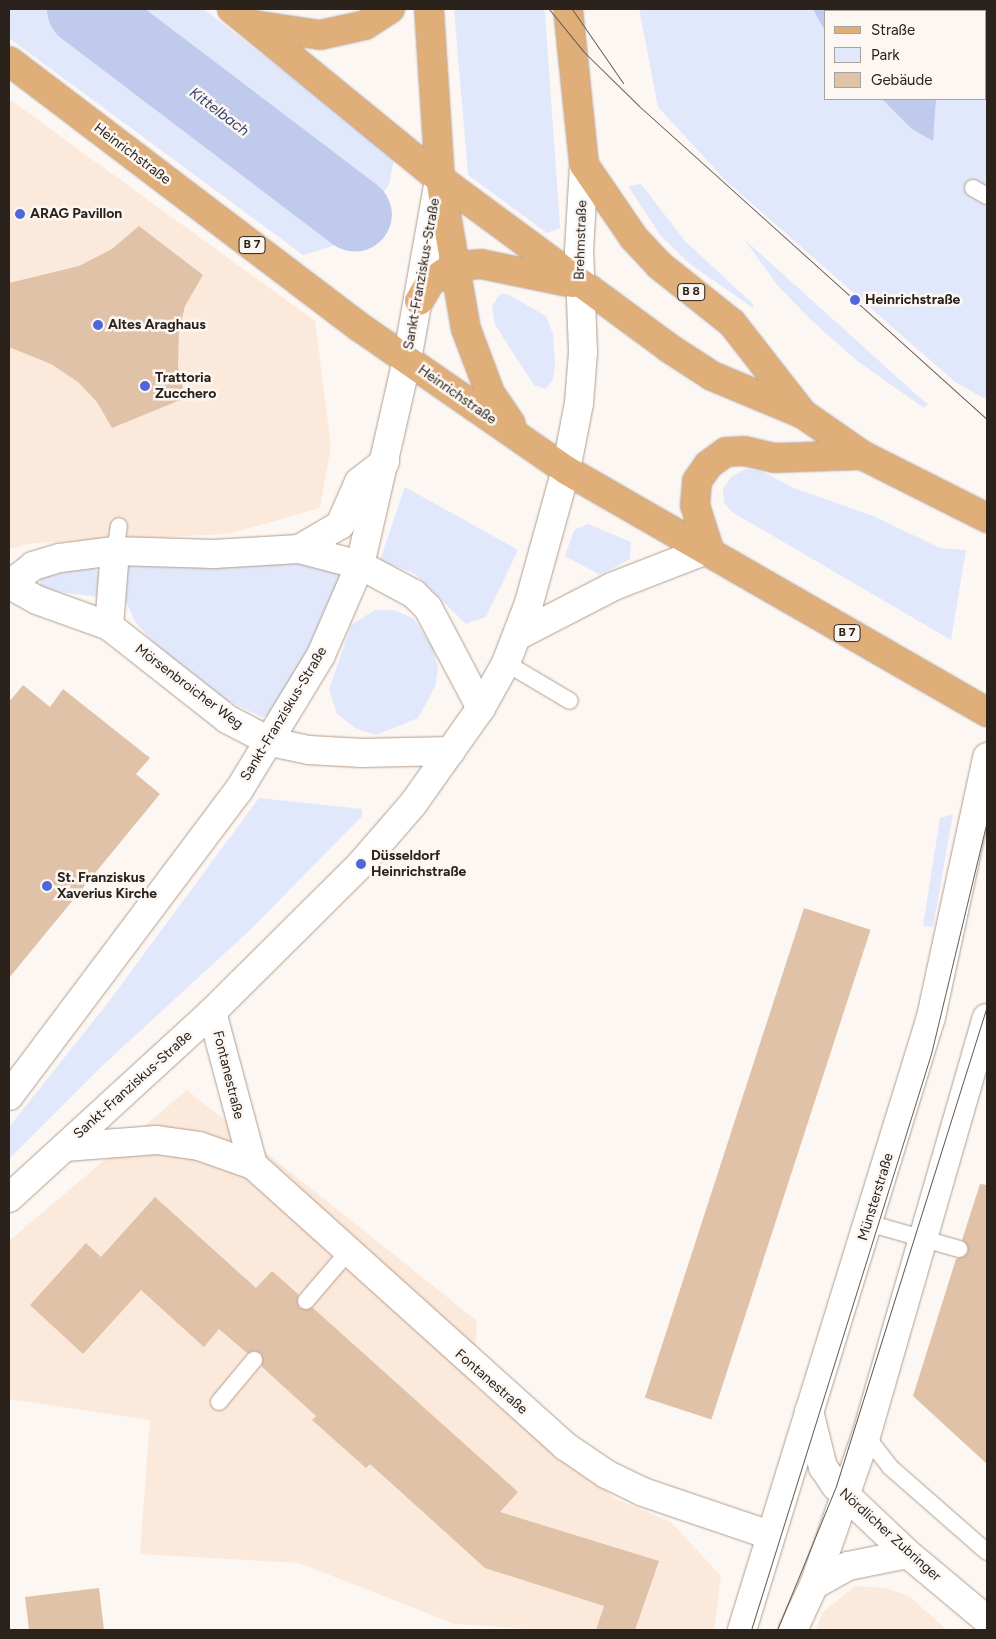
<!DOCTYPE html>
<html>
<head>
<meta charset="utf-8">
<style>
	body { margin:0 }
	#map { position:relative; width:996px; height:1639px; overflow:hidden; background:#fcf7f3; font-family:Figtree,sans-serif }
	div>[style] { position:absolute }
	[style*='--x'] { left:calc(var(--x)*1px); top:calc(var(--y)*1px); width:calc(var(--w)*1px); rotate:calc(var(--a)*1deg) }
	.built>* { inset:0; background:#fbe9db }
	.green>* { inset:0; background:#e1e8fc }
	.water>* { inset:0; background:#bfcaec }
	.river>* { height:74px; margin:-37px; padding:0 37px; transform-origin:37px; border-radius:37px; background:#bfcaec }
	.building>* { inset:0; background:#e0c2a8; transform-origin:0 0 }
	.roads { filter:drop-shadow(0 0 1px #b39d8c) drop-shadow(0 0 1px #b39d8c) }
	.lane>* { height:16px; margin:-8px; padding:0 8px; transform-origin:8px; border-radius:8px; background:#fff }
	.street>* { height:28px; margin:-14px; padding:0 14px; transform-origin:14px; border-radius:14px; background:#fff }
	.secondary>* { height:28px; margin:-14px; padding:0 14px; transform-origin:14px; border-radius:14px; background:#fff }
	.primary>* { height:28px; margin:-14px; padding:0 14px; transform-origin:14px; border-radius:14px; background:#e0af79 }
	.tram>* { height:1px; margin:-0.5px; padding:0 0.5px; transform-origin:0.5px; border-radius:0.5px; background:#635c56 }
	.dots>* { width:14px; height:14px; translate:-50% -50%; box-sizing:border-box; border:2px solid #fcf7f3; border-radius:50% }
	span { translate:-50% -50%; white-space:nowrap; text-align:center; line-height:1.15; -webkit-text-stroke:5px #fcf7f3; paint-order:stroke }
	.shield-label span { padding:1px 4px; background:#fcf7f3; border:1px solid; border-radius:4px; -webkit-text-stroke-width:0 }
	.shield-label { font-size:12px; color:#2a221b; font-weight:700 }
	.street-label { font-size:14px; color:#2a221b }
	.poi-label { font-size:14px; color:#2a221b; font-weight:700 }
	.left { translate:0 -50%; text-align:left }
	.water-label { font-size:15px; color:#374270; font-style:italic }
	.frame { position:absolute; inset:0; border:10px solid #2a221b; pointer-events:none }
	.legend { position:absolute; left:824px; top:10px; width:162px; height:90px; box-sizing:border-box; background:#fcf7f3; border:1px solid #a8a29d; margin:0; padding:6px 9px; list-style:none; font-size:15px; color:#2a221b }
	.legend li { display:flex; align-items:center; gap:10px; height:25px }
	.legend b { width:25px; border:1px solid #a8a29d }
</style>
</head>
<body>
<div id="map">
	<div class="built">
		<i style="clip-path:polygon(9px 99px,315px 321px,331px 446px,320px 508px,228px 534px,34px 543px,9px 549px)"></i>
		<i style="clip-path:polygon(187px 1090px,477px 1321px,474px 1386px,616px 1499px,671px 1522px,721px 1576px,714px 1630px,548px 1630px,455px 1624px,299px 1563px,140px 1554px,150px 1420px,9px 1399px,9px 1241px)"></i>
		<i style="clip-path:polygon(855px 1586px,885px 1588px,909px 1596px,947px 1630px,815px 1630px,823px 1612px)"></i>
	</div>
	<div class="green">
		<i style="clip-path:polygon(9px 9px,204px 9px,394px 157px,389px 185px,343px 243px,303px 255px,9px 38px)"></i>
		<i style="clip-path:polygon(454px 9px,543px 9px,545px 12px,560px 228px,547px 233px,468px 175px)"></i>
		<i style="clip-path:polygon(evenodd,639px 9px,987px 9px,987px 400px,955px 382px,726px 181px,658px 107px,639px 9px,825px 11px,985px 11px,985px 99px,825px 99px,825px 11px)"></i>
		<i style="clip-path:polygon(641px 184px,685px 241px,754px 305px,753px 308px,690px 264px,660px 235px,628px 186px)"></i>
		<i style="clip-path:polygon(744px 239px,918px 396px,928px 404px,924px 408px,856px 360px,811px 320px,778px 286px)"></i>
		<i style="clip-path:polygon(500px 294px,507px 294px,546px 316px,553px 334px,555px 366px,553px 379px,546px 389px,534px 385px,495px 325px,492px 306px)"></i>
		<i style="clip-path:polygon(746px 469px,761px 471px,794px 488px,873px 516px,940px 548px,966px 550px,951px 640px,732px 512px,724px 503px,723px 489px,732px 476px)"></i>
		<i style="clip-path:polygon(405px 487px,518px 550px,486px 617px,466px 624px,415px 574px,380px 560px)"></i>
		<i style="clip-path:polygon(588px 524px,631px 542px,630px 559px,600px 575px,565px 556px,574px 530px)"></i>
		<i style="clip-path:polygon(336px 562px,342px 570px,316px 636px,280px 712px,262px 717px,228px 701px,159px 648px,136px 623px,125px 600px,125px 566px,132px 564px)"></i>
		<i style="clip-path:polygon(87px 565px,100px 572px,99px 597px,44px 590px,40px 585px,41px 576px)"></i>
		<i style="clip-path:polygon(375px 610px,393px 610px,413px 618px,433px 648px,438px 668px,435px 687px,418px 718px,376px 735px,357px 729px,337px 714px,329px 690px,351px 625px)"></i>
		<i style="clip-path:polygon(259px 798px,362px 809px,362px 816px,250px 930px,101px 1067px,9px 1159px,9px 1127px,107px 1004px)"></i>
		<i style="clip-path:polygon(953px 814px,933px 927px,923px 926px,940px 818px)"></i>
	</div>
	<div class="water">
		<i style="clip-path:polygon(813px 9px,934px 9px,825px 11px,825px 31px)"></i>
		<i style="clip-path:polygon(882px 99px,936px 99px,933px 141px,912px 129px)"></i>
	</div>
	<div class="river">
		<i style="--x:84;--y:9;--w:340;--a:37.2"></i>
	</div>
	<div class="building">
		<i style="clip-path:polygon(139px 226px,203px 275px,185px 306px,179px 330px,178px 366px,185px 398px,112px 428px,97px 402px,78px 382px,51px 364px,9px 347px,9px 283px,79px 266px,112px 249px)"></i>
		<i style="clip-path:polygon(23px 685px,50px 707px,63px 689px,150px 758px,136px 774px,160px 794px,9px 978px,9px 702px)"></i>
		<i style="left:804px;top:908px;width:70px;height:515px;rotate:18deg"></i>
		<i style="clip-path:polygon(980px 1184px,987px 1185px,987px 1464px,913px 1396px,956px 1259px,968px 1252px,962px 1240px)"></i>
		<i style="clip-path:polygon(155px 1197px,256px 1288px,272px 1271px,298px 1294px,299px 1308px,313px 1308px,518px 1492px,500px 1512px,659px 1561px,635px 1630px,596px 1630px,604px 1606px,485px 1568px,370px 1464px,366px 1468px,312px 1420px,316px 1416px,262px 1367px,261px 1353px,247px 1353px,219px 1329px,204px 1347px,141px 1290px,83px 1354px,30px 1305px,86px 1243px,101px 1257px)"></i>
		<i style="clip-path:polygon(99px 1588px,104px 1630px,29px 1630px,25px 1597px)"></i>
	</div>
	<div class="roads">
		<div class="lane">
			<i style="--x:973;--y:188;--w:16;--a:30"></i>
			<i style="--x:115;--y:551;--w:25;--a:-81"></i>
			<i style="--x:506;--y:663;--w:74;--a:30.7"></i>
			<i style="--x:868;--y:1223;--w:95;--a:15.9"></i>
			<i style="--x:306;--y:1301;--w:65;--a:-49.4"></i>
			<i style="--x:219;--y:1402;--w:55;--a:-50.2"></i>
			<i style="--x:866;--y:1436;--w:39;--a:52"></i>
			<i style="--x:890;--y:1467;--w:129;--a:41.2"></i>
		</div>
		<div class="street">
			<i style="--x:212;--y:1012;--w:158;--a:75"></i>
			<i style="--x:65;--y:1147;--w:92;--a:-4.4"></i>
			<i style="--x:157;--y:1140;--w:42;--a:8.1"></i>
			<i style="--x:199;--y:1146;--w:57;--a:19.4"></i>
			<i style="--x:253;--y:1165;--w:420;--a:42"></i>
			<i style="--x:565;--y:1446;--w:50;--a:34.3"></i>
			<i style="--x:606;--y:1474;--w:41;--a:25.9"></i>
			<i style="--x:643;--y:1492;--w:133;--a:18.8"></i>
		</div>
		<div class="secondary">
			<i style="--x:299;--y:549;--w:48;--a:-30.3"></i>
			<i style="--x:340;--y:525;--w:47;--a:-66.2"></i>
			<i style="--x:359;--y:482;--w:33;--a:-38"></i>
			<i style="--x:9;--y:585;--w:31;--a:-38"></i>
			<i style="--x:33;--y:566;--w:28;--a:-17"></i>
			<i style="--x:60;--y:558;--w:55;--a:-7.3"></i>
			<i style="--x:115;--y:551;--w:99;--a:1.7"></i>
			<i style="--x:214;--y:554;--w:85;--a:-3.4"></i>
			<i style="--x:299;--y:549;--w:63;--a:14.7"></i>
			<i style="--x:360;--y:565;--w:61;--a:28.2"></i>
			<i style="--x:414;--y:594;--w:20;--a:45"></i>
			<i style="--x:428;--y:608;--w:113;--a:62.1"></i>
			<i style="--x:10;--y:585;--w:31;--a:29"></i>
			<i style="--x:37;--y:600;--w:77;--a:19.9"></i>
			<i style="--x:109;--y:626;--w:150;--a:38.2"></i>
			<i style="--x:227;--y:719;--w:50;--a:27.6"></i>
			<i style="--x:271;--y:742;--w:39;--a:12"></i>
			<i style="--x:309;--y:750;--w:53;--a:3.2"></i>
			<i style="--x:362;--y:753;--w:89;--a:-1.3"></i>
			<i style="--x:109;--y:626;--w:75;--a:-85.4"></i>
			<i style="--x:517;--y:636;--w:109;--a:-27.3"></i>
			<i style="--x:614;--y:586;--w:102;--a:-21.3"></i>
			<i style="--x:9;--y:1096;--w:383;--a:-53.1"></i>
			<i style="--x:239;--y:790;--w:158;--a:-58.7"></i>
			<i style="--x:321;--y:655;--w:98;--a:-66.6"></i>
			<i style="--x:360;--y:565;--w:210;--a:-77.1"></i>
			<i style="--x:407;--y:360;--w:182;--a:-79.9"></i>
			<i style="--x:9;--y:1198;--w:275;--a:-42.5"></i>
			<i style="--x:212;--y:1012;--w:210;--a:-44.8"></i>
			<i style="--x:361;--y:864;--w:79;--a:-49.1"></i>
			<i style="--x:413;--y:804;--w:118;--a:-54.7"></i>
			<i style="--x:481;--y:708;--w:51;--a:-60.9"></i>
			<i style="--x:506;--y:663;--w:64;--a:-69"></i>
			<i style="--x:529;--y:603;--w:138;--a:-74.5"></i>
			<i style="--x:566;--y:470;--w:68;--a:-79"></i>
			<i style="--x:579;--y:403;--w:51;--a:-85.5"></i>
			<i style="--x:583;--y:352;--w:102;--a:-92.2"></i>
			<i style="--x:579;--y:250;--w:85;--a:-86.6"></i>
			<i style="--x:809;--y:1411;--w:58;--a:76"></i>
			<i style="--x:823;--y:1467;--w:23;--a:56"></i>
			<i style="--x:836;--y:1486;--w:99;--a:43.4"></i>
			<i style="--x:908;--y:1554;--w:103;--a:39.9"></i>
			<i style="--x:814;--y:1585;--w:39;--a:-29"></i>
			<i style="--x:848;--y:1566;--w:61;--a:-11.3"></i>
			<i style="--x:742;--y:1630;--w:641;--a:-72.86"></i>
			<i style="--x:931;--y:1017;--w:266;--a:-77.8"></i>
			<i style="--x:793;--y:1630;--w:50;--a:-65"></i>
			<i style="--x:814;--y:1585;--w:158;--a:-70.8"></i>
			<i style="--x:866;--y:1436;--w:435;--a:-73.9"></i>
		</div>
		<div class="primary">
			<i style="--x:232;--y:9;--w:269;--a:39.3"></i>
			<i style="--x:440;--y:179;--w:285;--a:36.4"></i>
			<i style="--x:669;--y:348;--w:51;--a:33.1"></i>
			<i style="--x:712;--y:376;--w:99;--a:22.7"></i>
			<i style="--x:803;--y:414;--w:72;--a:34.8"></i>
			<i style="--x:862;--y:455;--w:140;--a:26.7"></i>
			<i style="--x:429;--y:9;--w:170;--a:86.3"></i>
			<i style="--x:440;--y:179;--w:152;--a:80.2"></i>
			<i style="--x:466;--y:329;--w:68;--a:69.4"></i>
			<i style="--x:490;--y:393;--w:37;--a:56"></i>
			<i style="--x:568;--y:9;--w:157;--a:84.1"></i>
			<i style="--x:584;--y:165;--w:88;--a:55.6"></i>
			<i style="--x:634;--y:238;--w:37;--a:47"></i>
			<i style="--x:659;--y:265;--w:93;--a:38.5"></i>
			<i style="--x:732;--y:323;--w:114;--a:52.1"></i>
			<i style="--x:254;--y:25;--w:67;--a:8.6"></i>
			<i style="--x:320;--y:35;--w:46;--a:-12.5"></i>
			<i style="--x:365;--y:25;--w:30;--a:-33"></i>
			<i style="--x:9;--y:61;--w:442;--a:37.2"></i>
			<i style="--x:361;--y:328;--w:249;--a:34.7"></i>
			<i style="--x:566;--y:470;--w:486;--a:29.9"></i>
			<i style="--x:419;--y:301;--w:22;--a:-60"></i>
			<i style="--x:430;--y:282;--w:29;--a:-34"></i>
			<i style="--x:454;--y:266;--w:27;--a:-4"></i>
			<i style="--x:481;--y:264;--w:94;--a:11.7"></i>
			<i style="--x:709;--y:549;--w:46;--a:-107.7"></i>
			<i style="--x:695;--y:505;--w:24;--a:-85"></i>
			<i style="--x:697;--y:481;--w:19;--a:-55"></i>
			<i style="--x:708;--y:465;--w:22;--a:-36"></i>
			<i style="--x:726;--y:452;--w:18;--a:-3"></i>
			<i style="--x:744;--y:451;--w:31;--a:13"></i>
			<i style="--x:774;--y:458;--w:88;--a:-2"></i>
		</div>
	</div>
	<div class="tram">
		<i style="--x:549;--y:9;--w:55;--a:50.9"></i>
		<i style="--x:584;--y:52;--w:77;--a:44.5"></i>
		<i style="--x:639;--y:106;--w:468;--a:42"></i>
		<i style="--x:572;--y:9;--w:90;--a:55.4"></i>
		<i style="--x:751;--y:1630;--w:603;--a:-72.65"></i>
		<i style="--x:931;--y:1054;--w:240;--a:-76.5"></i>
		<i style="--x:777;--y:1630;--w:156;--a:-67.7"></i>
		<i style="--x:836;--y:1486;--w:503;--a:-72.54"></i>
	</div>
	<div class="dots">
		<i style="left:20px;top:214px;background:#5067dc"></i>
		<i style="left:855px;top:300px;background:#5067dc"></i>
		<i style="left:98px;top:325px;background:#5067dc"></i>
		<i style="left:145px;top:386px;background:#5067dc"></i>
		<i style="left:361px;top:864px;background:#5067dc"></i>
		<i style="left:47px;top:886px;background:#5067dc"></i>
	</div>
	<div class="shield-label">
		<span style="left:252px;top:245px">B 7</span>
		<span style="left:691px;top:292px">B 8</span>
		<span style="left:847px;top:633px">B 7</span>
	</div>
	<div class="street-label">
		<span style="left:132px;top:154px;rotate:37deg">Heinrichstraße</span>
		<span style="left:581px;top:240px;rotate:-88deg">Brehmstraße</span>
		<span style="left:422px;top:274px;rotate:-80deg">Sankt-Franziskus-Straße</span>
		<span style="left:457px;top:395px;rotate:35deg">Heinrichstraße</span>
		<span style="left:189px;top:687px;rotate:37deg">Mörsenbroicher Weg</span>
		<span style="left:284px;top:714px;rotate:-59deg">Sankt-Franziskus-Straße</span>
		<span style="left:228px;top:1075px;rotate:76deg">Fontanestraße</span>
		<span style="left:133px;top:1085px;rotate:-42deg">Sankt-Franziskus-Straße</span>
		<span style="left:876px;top:1197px;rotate:-73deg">Münsterstraße</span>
		<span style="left:491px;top:1382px;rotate:41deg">Fontanestraße</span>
		<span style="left:890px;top:1535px;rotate:42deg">Nördlicher Zubringer</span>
	</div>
	<div class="poi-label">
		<span class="left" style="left:30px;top:214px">ARAG Pavillon</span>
		<span class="left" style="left:865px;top:300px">Heinrichstraße</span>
		<span class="left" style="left:108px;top:325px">Altes Araghaus</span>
		<span class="left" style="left:155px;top:386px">Trattoria<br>Zucchero</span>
		<span class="left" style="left:371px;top:864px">Düsseldorf<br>Heinrichstraße</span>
		<span class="left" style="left:57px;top:886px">St. Franziskus<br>Xaverius Kirche</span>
	</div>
	<div class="water-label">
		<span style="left:219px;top:112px;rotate:37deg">Kittelbach</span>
	</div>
	<div class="frame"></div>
	<ul class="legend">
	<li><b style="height:6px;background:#e0af79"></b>Straße</li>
	<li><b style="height:14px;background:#e1e8fc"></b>Park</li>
	<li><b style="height:14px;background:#e0c2a8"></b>Gebäude</li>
	</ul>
</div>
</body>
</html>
